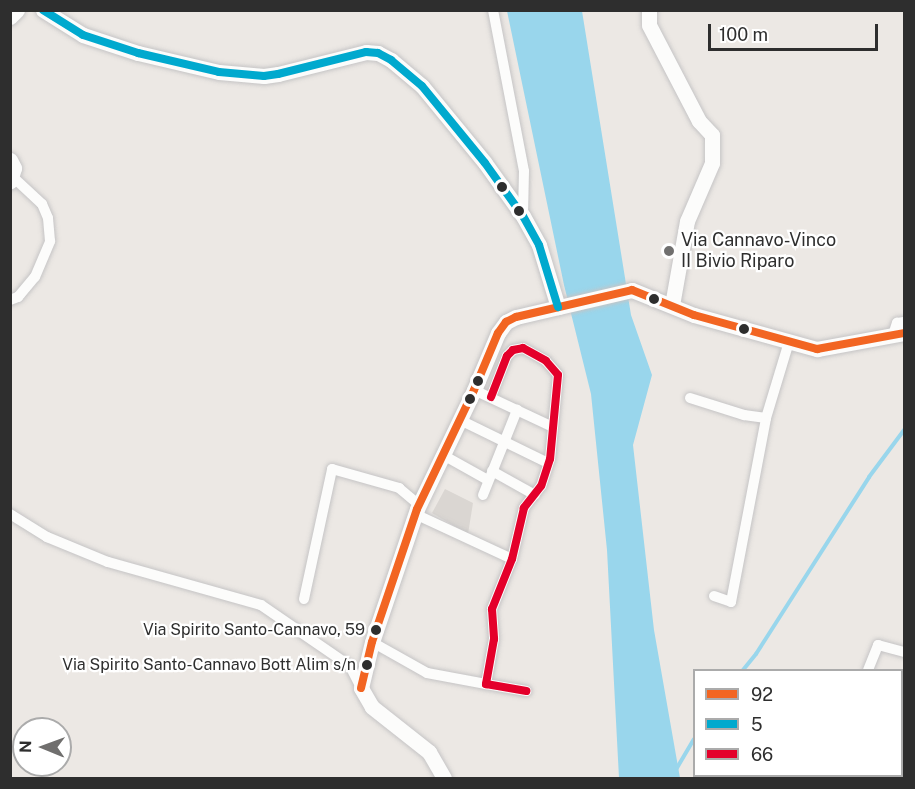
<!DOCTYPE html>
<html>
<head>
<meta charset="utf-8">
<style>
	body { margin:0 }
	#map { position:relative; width:915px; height:789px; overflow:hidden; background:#ece8e4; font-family:"Public Sans",sans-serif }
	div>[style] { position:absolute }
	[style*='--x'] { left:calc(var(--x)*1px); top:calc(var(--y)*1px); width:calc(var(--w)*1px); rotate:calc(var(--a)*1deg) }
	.plaza>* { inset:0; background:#dad6d2 }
	.water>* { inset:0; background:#99d6ec }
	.stream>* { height:4px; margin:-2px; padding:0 2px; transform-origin:2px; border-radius:2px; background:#99d6ec }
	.roads { filter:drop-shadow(0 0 2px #c5c4c5) drop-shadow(0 0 2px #c5c4c5) }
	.street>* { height:10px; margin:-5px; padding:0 5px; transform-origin:5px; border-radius:5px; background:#fcfcfb }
	.secondary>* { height:15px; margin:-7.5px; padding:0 7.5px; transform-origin:7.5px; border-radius:7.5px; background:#fcfcfb }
	.bus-1>* { height:8px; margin:-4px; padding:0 4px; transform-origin:4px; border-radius:4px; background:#f26522 }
	.bus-2>* { height:8px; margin:-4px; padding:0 4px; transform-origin:4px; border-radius:4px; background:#00a9ce }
	.bus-3>* { height:8px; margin:-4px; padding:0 4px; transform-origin:4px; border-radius:4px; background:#e4002b }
	.dots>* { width:16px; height:16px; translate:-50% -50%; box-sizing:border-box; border:3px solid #fff; border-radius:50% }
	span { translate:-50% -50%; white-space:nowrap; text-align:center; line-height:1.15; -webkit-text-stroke:4.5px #fff; paint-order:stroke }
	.bus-label { font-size:16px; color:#2e2e2e }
	.right { translate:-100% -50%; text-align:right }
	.poi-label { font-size:18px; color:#2e2e2e }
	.left { translate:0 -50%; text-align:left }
	.frame { position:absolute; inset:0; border:12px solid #2e2e2e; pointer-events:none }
	.legend { position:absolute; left:693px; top:669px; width:210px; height:108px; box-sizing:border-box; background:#fff; border:2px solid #ababab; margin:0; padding:8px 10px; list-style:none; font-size:18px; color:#2e2e2e }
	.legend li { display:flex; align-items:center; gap:12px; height:30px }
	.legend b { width:30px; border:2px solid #ababab }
	.north { position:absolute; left:12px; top:717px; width:60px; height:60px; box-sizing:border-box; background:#fff; border:2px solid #ababab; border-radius:50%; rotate:271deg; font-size:16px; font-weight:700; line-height:24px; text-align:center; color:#2e2e2e }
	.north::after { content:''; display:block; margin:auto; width:21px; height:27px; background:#706f6e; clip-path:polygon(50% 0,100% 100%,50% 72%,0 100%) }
	.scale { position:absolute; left:708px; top:24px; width:170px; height:27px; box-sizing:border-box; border:3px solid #2e2e2e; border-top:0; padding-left:8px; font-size:18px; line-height:21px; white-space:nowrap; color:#2e2e2e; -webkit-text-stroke:4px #fff; paint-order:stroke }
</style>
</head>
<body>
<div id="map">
	<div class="plaza">
		<i style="clip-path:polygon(445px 489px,473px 503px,468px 534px,432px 513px)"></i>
	</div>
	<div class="water">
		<i style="clip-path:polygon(507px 11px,582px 11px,631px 315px,652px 375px,633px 445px,654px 630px,680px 778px,619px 778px,607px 550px,591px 394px,564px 285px)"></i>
	</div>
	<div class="stream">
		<i style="--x:743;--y:670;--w:21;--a:-51"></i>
		<i style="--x:756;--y:654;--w:210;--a:-57.4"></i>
		<i style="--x:869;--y:477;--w:59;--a:-53.3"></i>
		<i style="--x:671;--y:778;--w:45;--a:-59.5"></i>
	</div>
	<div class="roads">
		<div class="street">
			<i style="--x:493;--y:10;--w:164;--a:79.1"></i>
			<i style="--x:524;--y:171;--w:44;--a:91.3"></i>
			<i style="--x:10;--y:300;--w:9;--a:-21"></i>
			<i style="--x:18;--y:297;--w:26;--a:-50"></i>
			<i style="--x:35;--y:277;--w:39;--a:-67"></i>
			<i style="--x:50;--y:241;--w:23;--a:-95"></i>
			<i style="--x:48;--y:218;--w:15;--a:-113"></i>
			<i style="--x:42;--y:204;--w:38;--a:-137"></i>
			<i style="--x:893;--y:335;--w:13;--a:-72"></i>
			<i style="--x:897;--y:323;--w:7;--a:-8"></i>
			<i style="--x:474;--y:390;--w:87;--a:25.1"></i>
			<i style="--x:491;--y:397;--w:44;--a:-68.7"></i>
			<i style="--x:507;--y:356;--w:8;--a:-45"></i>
			<i style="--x:513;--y:350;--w:10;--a:-11"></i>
			<i style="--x:523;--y:348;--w:26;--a:29"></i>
			<i style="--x:546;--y:361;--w:18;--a:49"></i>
			<i style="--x:558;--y:375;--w:84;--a:95.4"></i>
			<i style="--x:550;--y:459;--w:28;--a:108"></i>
			<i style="--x:541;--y:486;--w:28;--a:128"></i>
			<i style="--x:524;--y:508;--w:52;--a:103.2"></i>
			<i style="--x:512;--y:559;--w:54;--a:111.8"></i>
			<i style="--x:492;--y:609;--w:30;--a:86"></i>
			<i style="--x:494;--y:639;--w:46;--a:100.1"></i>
			<i style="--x:486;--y:684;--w:41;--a:9.9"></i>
			<i style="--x:690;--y:398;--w:57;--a:17.5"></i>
			<i style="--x:744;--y:415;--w:22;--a:8"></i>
			<i style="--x:460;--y:420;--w:98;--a:26"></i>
			<i style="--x:443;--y:455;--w:51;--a:29.1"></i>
			<i style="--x:492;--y:471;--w:49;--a:29.2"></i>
			<i style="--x:483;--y:495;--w:92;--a:-68.2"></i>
			<i style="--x:10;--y:514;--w:44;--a:31.9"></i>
			<i style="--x:47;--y:537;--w:66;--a:22.3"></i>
			<i style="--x:108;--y:562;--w:159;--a:15.7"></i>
			<i style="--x:261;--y:605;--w:108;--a:34.4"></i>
			<i style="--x:350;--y:666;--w:25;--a:63"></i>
			<i style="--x:415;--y:514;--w:107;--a:24.9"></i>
			<i style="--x:714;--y:596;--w:18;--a:19"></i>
			<i style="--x:731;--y:602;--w:187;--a:-79.2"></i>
			<i style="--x:766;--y:418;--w:79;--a:-73.2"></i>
			<i style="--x:304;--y:599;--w:133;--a:-77.8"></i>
			<i style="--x:332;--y:469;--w:70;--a:15.8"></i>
			<i style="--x:399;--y:488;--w:26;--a:40"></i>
			<i style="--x:372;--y:642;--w:63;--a:29.4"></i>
			<i style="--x:427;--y:673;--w:60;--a:10.6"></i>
			<i style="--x:868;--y:670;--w:27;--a:-68"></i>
			<i style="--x:878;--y:645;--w:27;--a:15"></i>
			<i style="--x:902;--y:695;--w:2;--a:27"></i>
		</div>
		<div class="secondary">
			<i style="--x:43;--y:10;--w:47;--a:32"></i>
			<i style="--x:83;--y:35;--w:58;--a:18.1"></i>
			<i style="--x:138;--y:53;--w:83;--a:13.2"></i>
			<i style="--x:219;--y:72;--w:45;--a:5.1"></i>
			<i style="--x:264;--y:76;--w:14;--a:-8"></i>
			<i style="--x:278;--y:74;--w:91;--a:-14"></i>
			<i style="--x:366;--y:52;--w:12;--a:5"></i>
			<i style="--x:378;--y:53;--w:15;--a:28"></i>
			<i style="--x:391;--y:60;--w:40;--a:40"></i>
			<i style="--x:422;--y:86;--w:99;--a:50.7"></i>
			<i style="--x:485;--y:163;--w:65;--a:54.4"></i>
			<i style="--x:523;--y:216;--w:33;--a:61"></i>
			<i style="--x:539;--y:245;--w:65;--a:73"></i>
			<i style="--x:649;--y:10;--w:15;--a:90"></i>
			<i style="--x:649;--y:25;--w:108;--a:62.5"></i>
			<i style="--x:699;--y:121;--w:19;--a:47"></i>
			<i style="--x:712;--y:135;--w:28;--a:90"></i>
			<i style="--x:712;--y:163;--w:63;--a:113.3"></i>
			<i style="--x:687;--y:221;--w:85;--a:100.1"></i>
			<i style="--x:10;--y:17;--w:10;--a:-45"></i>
			<i style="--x:10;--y:160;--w:9;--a:63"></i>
			<i style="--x:14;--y:168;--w:14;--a:107"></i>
			<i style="--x:444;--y:778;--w:30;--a:-120"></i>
			<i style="--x:429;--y:752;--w:73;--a:-141.7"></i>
			<i style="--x:372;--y:707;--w:22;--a:-120"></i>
			<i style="--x:361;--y:688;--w:47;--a:-76.6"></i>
			<i style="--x:372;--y:642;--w:140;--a:-71.3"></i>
			<i style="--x:417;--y:509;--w:132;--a:-64.4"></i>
			<i style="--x:474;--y:390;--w:62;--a:-67.2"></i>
			<i style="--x:498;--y:333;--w:14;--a:-54"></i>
			<i style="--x:506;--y:322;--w:11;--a:-27"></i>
			<i style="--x:516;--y:317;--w:119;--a:-13.1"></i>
			<i style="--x:632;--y:290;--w:67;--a:22"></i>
			<i style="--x:694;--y:315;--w:128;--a:15.5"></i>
			<i style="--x:817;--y:349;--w:88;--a:-10.4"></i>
		</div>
	</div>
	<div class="bus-1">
		<i style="--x:361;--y:688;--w:47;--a:-76.6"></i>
		<i style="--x:372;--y:642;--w:140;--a:-71.3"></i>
		<i style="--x:417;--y:509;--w:132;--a:-64.4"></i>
		<i style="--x:474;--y:390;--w:62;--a:-67.2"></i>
		<i style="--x:498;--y:333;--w:14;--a:-54"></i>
		<i style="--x:506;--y:322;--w:11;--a:-27"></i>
		<i style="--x:516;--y:317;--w:119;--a:-13.1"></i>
		<i style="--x:632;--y:290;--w:67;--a:22"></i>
		<i style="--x:694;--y:315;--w:128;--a:15.5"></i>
		<i style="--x:817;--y:349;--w:88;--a:-10.4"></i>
	</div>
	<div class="bus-2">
		<i style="--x:43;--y:10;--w:47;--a:32"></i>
		<i style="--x:83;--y:35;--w:58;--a:18.1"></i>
		<i style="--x:138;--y:53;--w:83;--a:13.2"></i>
		<i style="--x:219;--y:72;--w:45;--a:5.1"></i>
		<i style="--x:264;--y:76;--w:14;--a:-8"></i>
		<i style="--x:278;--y:74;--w:91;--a:-14"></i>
		<i style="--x:366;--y:52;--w:12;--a:5"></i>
		<i style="--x:378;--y:53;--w:15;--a:28"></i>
		<i style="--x:391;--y:60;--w:40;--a:40"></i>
		<i style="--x:422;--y:86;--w:99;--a:50.7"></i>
		<i style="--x:485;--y:163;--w:65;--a:54.4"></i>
		<i style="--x:523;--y:216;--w:33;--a:61"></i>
		<i style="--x:539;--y:245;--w:65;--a:73"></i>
	</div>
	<div class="bus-3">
		<i style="--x:491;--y:397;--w:44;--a:-68.7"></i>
		<i style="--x:507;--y:356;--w:8;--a:-45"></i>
		<i style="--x:513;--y:350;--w:10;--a:-11"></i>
		<i style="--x:523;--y:348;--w:26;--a:29"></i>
		<i style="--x:546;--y:361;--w:18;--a:49"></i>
		<i style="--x:558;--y:375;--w:84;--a:95.4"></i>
		<i style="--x:550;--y:459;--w:28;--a:108"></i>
		<i style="--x:541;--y:486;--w:28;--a:128"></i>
		<i style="--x:524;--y:508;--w:52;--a:103.2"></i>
		<i style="--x:512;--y:559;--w:54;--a:111.8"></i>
		<i style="--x:492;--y:609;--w:30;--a:86"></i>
		<i style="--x:494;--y:639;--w:46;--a:100.1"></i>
		<i style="--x:486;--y:684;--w:41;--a:9.9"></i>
	</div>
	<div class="dots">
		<i style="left:502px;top:187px;background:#2e2e2e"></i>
		<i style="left:519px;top:211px;background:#2e2e2e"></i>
		<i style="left:669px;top:251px;background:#706f6e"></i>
		<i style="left:654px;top:299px;background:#2e2e2e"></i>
		<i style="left:744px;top:329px;background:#2e2e2e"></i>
		<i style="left:478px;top:381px;background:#2e2e2e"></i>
		<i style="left:470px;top:399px;background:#2e2e2e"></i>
		<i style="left:376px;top:630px;background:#2e2e2e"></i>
		<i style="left:367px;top:665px;background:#2e2e2e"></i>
	</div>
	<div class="bus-label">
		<span class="right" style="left:365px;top:630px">Via Spirito Santo-Cannavo, 59</span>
		<span class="right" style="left:356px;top:665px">Via Spirito Santo-Cannavo Bott Alim s/n</span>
	</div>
	<div class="poi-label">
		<span class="left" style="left:681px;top:251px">Via Cannavo-Vinco<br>II Bivio Riparo</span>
	</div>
	<div class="frame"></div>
	<ul class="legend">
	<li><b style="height:8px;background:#f26522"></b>92</li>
	<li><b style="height:8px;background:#00a9ce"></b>5</li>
	<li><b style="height:8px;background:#e4002b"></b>66</li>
	</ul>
	<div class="north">N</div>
	<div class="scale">100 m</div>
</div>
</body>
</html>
